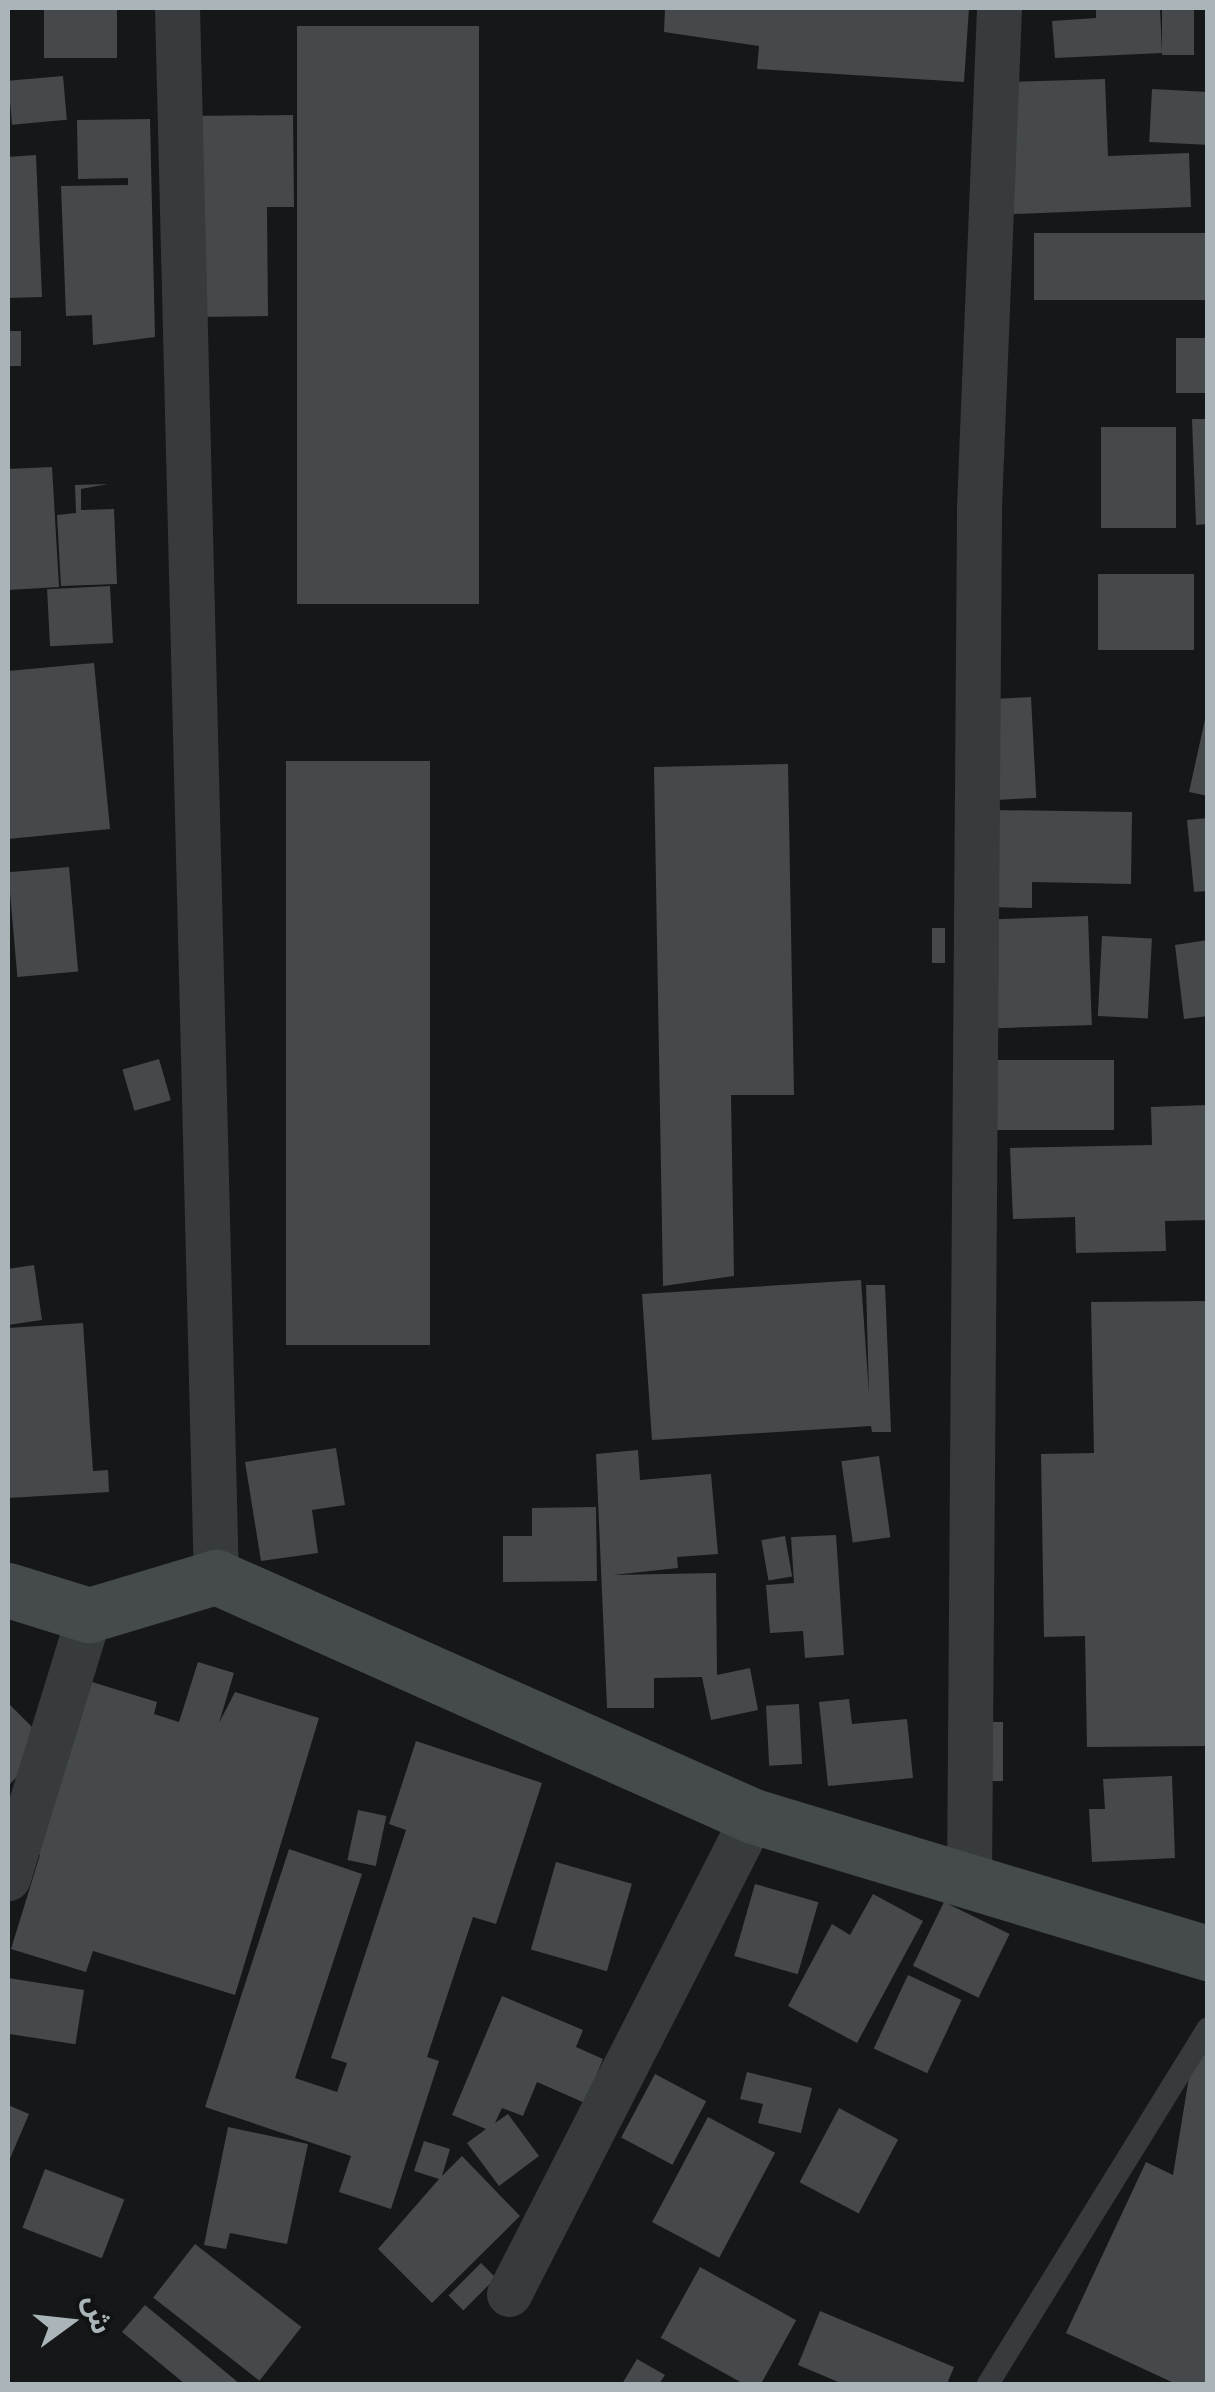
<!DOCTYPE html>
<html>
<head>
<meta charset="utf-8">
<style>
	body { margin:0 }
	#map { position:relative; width:1215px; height:2392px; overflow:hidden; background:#161718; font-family:Lato,"Noto Sans Arabic",sans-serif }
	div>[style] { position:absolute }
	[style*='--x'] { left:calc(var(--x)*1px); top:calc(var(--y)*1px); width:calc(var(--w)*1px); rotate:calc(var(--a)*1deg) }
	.building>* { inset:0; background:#45494b; transform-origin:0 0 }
	.lane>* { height:22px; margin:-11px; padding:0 11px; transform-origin:11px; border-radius:11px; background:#373b3d }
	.street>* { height:45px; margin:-22.5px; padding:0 22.5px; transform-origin:22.5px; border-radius:22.5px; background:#373b3d }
	.secondary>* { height:55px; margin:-27.5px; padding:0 27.5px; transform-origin:27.5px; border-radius:27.5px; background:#454b4d }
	span { translate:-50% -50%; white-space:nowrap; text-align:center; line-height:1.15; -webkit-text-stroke:9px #111213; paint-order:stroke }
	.frame { position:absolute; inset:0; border:10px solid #a9b5b8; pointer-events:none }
	.north { position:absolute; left:20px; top:2272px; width:100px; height:100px; -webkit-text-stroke:8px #111213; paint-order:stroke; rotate:75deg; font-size:28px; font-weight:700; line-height:40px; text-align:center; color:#a9b5b8 }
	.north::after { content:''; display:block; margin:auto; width:35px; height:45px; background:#a9b5b8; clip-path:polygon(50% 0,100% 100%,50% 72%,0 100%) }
</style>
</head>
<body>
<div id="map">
	<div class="building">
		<i style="left:44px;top:8px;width:73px;height:50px"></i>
		<i style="clip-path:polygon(665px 8px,969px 8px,964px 82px,757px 69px,759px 46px,664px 32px)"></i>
		<i style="clip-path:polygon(1096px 8px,1160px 8px,1162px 53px,1055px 58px,1052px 21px,1096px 18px)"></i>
		<i style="left:1162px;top:8px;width:32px;height:47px"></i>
		<i style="left:297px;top:26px;width:182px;height:578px"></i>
		<i style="left:63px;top:76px;width:44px;height:55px;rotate:85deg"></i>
		<i style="clip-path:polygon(1105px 79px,1108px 156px,1189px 153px,1191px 207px,1014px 214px,1008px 82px)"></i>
		<i style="left:1152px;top:89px;width:56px;height:53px;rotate:3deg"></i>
		<i style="clip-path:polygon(293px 115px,294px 207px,267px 207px,268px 316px,195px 317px,189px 116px)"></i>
		<i style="clip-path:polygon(150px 119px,155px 337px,93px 345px,92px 315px,66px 316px,61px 186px,128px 185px,128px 178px,78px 179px,77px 120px)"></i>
		<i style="clip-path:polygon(36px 155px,42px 297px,8px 298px,8px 157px)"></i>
		<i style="left:1208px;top:233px;width:67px;height:174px;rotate:90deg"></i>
		<i style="left:8px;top:331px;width:13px;height:35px"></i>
		<i style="left:1176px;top:338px;width:32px;height:55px"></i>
		<i style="clip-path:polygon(1192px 419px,1208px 419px,1208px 524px,1196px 525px)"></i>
		<i style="left:1101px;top:427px;width:75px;height:101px"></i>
		<i style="clip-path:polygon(52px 467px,59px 587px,8px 590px,8px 469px)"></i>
		<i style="clip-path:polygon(108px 484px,81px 489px,81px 510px,114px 509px,117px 584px,61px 586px,57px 515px,76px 513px,75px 485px)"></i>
		<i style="left:1098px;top:574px;width:96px;height:76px"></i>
		<i style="left:110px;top:586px;width:57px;height:63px;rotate:87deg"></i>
		<i style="clip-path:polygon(94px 663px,110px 829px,8px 839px,8px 671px)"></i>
		<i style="left:1031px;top:697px;width:101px;height:39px;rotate:87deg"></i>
		<i style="clip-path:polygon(1206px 715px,1208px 715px,1208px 796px,1189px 792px)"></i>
		<i style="left:286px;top:761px;width:144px;height:584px"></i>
		<i style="clip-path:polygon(788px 764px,794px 1095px,731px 1095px,734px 1276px,663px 1286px,654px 767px)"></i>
		<i style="clip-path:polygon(991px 810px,1132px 812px,1131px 884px,1032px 882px,1032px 908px,989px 907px)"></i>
		<i style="clip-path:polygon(1208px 818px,1208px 891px,1194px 892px,1187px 820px)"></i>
		<i style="left:69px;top:867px;width:105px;height:61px;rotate:85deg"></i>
		<i style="left:1088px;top:916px;width:109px;height:116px;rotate:88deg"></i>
		<i style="left:932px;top:928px;width:13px;height:35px"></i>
		<i style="left:1102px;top:936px;width:50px;height:80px;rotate:3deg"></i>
		<i style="clip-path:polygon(1208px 940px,1208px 1016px,1184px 1019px,1175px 945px)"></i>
		<i style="left:159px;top:1059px;width:43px;height:38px;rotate:74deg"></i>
		<i style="left:994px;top:1060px;width:120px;height:70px"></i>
		<i style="clip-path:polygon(1208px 1105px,1208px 1220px,1165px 1221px,1166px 1251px,1076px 1253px,1075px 1217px,1013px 1219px,1010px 1148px,1152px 1145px,1151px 1107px)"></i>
		<i style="clip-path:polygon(34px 1265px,42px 1320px,8px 1325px,8px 1269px)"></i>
		<i style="clip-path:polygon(861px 1280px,869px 1394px,866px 1285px,885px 1285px,891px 1432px,872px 1432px,871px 1426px,652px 1440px,642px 1294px)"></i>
		<i style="clip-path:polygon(1208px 1301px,1208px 1746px,1087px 1747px,1085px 1636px,1044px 1637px,1041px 1454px,1094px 1453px,1091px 1302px)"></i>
		<i style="clip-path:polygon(83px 1323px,93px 1471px,108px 1470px,109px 1492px,8px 1498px,8px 1328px)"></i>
		<i style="clip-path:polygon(336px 1448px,345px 1505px,312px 1510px,318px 1553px,261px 1561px,245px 1462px)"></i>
		<i style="clip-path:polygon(638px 1450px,640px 1480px,711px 1474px,718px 1554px,677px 1557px,678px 1568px,613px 1575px,716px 1573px,717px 1675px,750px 1668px,758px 1710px,711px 1720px,702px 1677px,654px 1678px,654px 1708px,607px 1708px,596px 1454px)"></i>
		<i style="left:879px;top:1456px;width:82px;height:38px;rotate:82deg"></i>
		<i style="clip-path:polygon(596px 1507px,597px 1581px,503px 1582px,503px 1536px,532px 1536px,532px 1508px)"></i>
		<i style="clip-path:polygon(836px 1535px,844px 1655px,805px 1658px,803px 1631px,770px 1633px,766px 1585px,794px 1583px,791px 1537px)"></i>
		<i style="left:785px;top:1536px;width:41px;height:24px;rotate:80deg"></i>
		<i style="clip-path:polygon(198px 1662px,234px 1673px,219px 1723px,235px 1692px,319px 1718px,235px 1995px,93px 1951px,86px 1972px,11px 1949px,40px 1855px,26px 1851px,79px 1678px,157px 1702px,154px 1714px,179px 1722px)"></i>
		<i style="clip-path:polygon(849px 1699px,852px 1724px,907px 1719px,913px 1778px,828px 1786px,819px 1702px)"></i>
		<i style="clip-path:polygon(8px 1703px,49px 1744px,8px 1786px)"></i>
		<i style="left:799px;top:1704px;width:60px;height:33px;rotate:87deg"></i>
		<i style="left:982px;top:1722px;width:21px;height:59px"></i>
		<i style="clip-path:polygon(416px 1741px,542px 1783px,496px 1924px,473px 1917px,427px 2057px,439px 2061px,391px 2209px,339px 2192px,351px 2156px,205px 2107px,289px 1849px,362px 1874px,295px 2078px,337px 2092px,347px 2063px,331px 2058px,406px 1830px,389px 1824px)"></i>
		<i style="clip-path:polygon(1172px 1776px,1175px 1858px,1092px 1862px,1089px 1809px,1105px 1809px,1103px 1779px)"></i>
		<i style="left:358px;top:1810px;width:29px;height:51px;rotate:12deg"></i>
		<i style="left:556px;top:1862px;width:79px;height:91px;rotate:16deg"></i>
		<i style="left:755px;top:1884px;width:66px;height:75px;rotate:16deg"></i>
		<i style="clip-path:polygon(873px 1894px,923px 1921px,857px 2043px,788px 2006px,832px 1924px,850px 1935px)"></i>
		<i style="left:944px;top:1902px;width:73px;height:71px;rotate:26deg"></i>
		<i style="left:908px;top:1975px;width:59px;height:81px;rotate:25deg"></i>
		<i style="left:8px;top:1978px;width:77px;height:55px;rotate:9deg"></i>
		<i style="clip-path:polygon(502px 1996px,583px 2030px,576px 2047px,603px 2059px,585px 2103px,537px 2082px,523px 2116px,502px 2108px,495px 2123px,508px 2114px,539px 2156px,499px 2186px,467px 2143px,486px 2129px,452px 2115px)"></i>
		<i style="clip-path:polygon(1208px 2037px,1208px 2377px,1204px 2384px,1176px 2384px,1066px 2333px,1146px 2162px,1173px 2175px,1189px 2077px)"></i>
		<i style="clip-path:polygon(747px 2072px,812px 2088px,801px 2133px,758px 2123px,763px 2104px,740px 2099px)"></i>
		<i style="left:655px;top:2074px;width:58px;height:72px;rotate:28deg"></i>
		<i style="clip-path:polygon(8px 2105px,29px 2114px,8px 2163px)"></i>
		<i style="left:839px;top:2108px;width:67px;height:84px;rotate:28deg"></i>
		<i style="left:708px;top:2117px;width:76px;height:119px;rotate:28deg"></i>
		<i style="clip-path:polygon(228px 2127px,308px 2144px,287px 2244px,230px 2233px,226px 2249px,204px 2245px)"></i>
		<i style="clip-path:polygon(424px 2141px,450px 2149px,442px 2176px,462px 2156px,520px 2216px,432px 2303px,378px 2249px,439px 2179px,414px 2171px)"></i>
		<i style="left:45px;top:2169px;width:85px;height:63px;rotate:21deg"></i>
		<i style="left:195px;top:2244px;width:135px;height:68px;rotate:38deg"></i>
		<i style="left:481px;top:2263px;width:21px;height:46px;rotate:45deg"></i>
		<i style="left:700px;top:2267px;width:110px;height:81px;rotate:29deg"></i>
		<i style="clip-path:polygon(145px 2305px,240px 2384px,185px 2384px,122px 2332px)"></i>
		<i style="clip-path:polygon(820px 2311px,954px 2367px,947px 2384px,843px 2384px,798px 2365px)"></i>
		<i style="clip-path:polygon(637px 2359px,665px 2375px,659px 2384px,622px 2384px)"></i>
	</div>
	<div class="lane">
		<i style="--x:988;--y:2384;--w:418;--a:-58.3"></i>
	</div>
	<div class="street">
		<i style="--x:177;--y:8;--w:1569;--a:88.58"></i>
		<i style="--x:8;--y:1878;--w:275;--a:-72.9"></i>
		<i style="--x:969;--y:1881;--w:1374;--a:-89.58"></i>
		<i style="--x:979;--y:507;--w:499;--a:-87.7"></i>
		<i style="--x:509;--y:2294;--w:537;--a:-62.96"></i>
	</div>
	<div class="secondary">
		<i style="--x:8;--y:1590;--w:85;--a:17.2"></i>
		<i style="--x:89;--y:1615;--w:133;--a:-16.7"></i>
		<i style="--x:216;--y:1577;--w:588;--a:23.99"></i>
		<i style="--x:753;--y:1816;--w:475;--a:16.8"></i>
	</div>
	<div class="frame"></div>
	<div class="north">ش</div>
</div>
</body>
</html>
